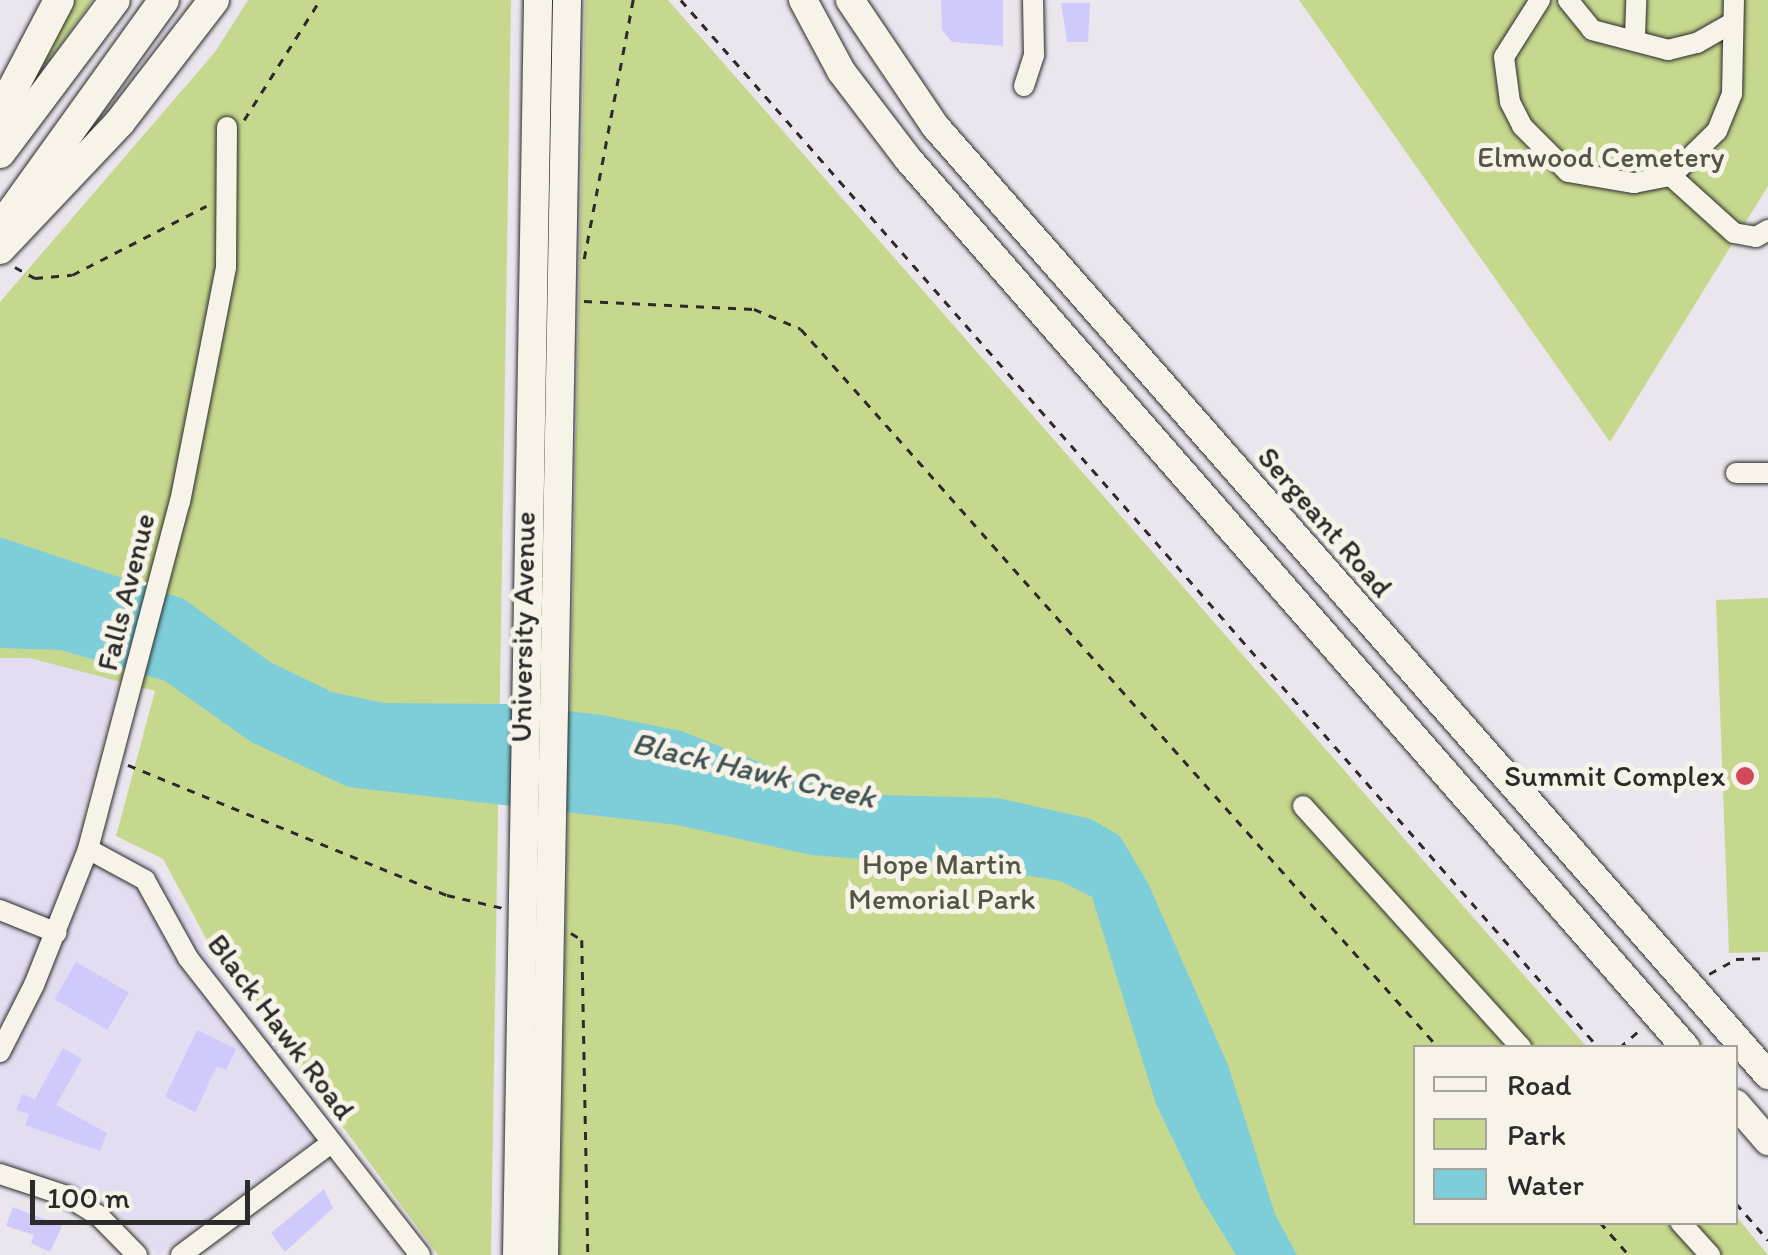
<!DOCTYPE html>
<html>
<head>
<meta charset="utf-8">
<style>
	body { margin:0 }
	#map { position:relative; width:1768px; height:1255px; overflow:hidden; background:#ebe6ee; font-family:Itim,sans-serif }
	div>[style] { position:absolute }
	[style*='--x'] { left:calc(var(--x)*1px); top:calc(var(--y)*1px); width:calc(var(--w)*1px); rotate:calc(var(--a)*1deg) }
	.built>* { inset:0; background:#e3ddf2 }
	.green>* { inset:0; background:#c6d88d }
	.water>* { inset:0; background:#7eced9 }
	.building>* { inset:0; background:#cfc9fc; transform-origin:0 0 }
	.path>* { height:2.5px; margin-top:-1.25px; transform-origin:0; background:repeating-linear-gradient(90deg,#2b2b2b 0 8px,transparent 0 16px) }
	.roads { filter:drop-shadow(0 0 2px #2b2b2b) drop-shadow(0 0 2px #2b2b2b) }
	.minor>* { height:20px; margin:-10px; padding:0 10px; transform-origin:10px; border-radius:10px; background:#f7f3e8 }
	.major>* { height:28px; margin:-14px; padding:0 14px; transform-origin:14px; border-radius:14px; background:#f7f3e8 }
	.highway>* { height:30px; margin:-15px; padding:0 15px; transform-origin:15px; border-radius:15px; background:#f7f3e8 }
	.dots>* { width:28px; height:28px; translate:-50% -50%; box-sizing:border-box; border:5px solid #f7f3e8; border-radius:50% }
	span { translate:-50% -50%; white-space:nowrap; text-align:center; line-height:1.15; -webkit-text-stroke:10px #f7f3e8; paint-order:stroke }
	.park-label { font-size:30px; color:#525644 }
	.street-label { font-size:30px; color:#2b2b2b }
	.poi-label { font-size:30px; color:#2b2b2b }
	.right { translate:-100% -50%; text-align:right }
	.water-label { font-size:32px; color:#405456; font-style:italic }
	.legend { position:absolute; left:1413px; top:1045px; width:325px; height:180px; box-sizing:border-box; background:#f7f3e8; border:2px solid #a5a39c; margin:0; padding:12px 18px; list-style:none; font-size:30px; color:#2b2b2b }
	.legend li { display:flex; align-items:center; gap:20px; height:50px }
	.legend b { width:50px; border:2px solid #a5a39c }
	.scale { position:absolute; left:30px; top:1180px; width:220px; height:45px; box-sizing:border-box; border:5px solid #2b2b2b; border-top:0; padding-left:12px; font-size:30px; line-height:35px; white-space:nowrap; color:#2b2b2b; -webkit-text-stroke:8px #f7f3e8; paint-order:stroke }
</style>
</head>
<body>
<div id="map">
	<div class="built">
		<i style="clip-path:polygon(0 649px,123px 668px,78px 829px,152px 864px,186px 910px,211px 961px,333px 1126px,158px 1255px,116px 1213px,67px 1182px,0 1162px)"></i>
	</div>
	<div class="green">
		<i style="clip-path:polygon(70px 0,93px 0,46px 65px,40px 61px)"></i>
		<i style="clip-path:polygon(248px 0,511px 0,491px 1255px,438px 1255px,214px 953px,163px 859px,116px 836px,155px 691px,30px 658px,0 658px,0 302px,215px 52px)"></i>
		<i style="clip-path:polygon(585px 0,668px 0,1587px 1047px,1416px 1048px,1416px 1222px,1736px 1222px,1736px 1216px,1768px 1255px,559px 1255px)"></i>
		<i style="clip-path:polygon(1299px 0,1768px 0,1768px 186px,1610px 442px)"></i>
		<i style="clip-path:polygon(1768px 598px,1768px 952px,1729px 953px,1716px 600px)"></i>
	</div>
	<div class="water">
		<i style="clip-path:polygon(0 537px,184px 599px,270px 662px,332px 692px,384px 703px,506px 704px,602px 715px,681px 731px,841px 794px,998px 798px,1091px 819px,1120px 836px,1148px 883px,1228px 1065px,1275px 1214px,1297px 1255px,1236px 1255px,1201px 1198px,1156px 1104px,1092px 897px,1060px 881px,988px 869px,811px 855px,677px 825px,348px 787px,251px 742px,165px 681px,61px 650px,0 648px)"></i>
	</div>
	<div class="building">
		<i style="clip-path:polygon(941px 0,1003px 0,1003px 46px,952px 42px,942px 30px)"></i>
		<i style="clip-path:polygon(1061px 3px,1090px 3px,1088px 42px,1067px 42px)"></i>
		<i style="left:76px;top:962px;width:61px;height:43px;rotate:30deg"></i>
		<i style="clip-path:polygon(197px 1030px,236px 1049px,226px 1070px,217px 1066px,195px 1112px,165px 1097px)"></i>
		<i style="clip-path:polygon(63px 1048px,82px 1059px,56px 1105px,107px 1133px,100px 1151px,25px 1125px,29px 1114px,16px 1110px,22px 1094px,35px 1099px)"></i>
		<i style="clip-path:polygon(324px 1189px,333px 1208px,285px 1252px,271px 1233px)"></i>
		<i style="clip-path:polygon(13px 1207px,62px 1226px,50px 1252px,31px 1243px,34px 1235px,6px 1226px)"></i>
	</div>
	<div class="path">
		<i style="--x:681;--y:0;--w:1393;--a:48.78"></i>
		<i style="--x:244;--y:120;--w:142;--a:-57.7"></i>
		<i style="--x:584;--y:259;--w:264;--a:-79.3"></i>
		<i style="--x:15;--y:267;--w:23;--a:29"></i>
		<i style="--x:35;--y:278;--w:37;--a:-5"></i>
		<i style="--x:72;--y:275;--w:151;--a:-27.2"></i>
		<i style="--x:584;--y:301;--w:170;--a:2.7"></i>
		<i style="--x:754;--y:309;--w:51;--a:23.1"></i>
		<i style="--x:801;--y:329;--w:961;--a:48.42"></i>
		<i style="--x:128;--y:765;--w:344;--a:22.2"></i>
		<i style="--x:447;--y:895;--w:57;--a:13.1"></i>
		<i style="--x:571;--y:933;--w:13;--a:32"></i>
		<i style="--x:582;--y:940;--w:315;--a:88.9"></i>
		<i style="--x:1709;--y:974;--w:31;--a:-29"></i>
		<i style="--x:1736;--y:959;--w:32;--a:-2"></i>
		<i style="--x:1619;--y:1048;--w:29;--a:-41"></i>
		<i style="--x:1736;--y:1203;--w:49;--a:49.1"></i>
		<i style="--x:1600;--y:1222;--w:44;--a:48.7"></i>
	</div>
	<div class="roads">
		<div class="minor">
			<i style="--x:1540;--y:0;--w:67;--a:122.3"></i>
			<i style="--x:1504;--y:57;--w:45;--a:82.4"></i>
			<i style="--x:1510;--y:102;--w:27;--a:63"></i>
			<i style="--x:1522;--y:126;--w:65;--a:45"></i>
			<i style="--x:1568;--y:172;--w:67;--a:9.5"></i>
			<i style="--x:1634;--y:183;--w:38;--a:-11"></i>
			<i style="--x:1671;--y:176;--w:64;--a:-44.4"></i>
			<i style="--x:1717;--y:131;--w:40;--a:-68"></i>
			<i style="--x:1732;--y:94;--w:94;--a:-88.8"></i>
			<i style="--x:1568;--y:0;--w:38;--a:51"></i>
			<i style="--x:1592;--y:30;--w:79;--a:14.7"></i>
			<i style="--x:1668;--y:50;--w:30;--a:-14"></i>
			<i style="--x:1697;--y:43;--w:40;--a:-29.7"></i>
			<i style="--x:1635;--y:37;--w:37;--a:-88"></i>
			<i style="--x:1024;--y:86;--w:33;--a:-72"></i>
			<i style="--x:1034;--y:55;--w:55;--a:-91"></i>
			<i style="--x:1671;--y:176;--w:85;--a:42.1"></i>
			<i style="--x:1734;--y:233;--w:22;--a:10"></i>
			<i style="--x:1756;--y:237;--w:14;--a:-30"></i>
			<i style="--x:1736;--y:473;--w:32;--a:0"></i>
			<i style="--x:1303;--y:806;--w:326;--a:47.9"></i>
			<i style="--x:88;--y:849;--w:65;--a:28.5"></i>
			<i style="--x:145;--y:880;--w:89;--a:61.1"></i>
			<i style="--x:188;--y:958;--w:377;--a:52"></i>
			<i style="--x:0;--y:910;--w:61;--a:22"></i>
			<i style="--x:0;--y:1052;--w:75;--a:-63.1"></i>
			<i style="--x:34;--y:985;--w:146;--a:-68.3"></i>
			<i style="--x:88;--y:849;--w:359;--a:-75.2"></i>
			<i style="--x:180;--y:502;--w:239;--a:-78.9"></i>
			<i style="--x:226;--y:267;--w:140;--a:-89.6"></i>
			<i style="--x:0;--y:1174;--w:71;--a:18.2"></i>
			<i style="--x:67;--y:1196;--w:36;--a:32"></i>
			<i style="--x:98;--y:1215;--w:56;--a:45.7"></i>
			<i style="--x:1680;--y:1222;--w:45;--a:47.7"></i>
			<i style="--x:181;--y:1255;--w:186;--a:-36.7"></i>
		</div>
		<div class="major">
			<i style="--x:803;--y:0;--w:81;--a:61.8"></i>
			<i style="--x:841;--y:71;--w:111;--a:52.7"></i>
			<i style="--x:908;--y:159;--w:1181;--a:48.81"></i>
			<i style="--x:850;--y:0;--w:152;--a:56"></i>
			<i style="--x:935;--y:126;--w:1263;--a:48.72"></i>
			<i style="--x:1736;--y:1104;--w:49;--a:49.1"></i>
			<i style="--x:517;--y:1255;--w:1255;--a:-89.04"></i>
			<i style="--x:544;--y:1255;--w:1255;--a:-88.95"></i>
		</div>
		<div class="highway">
			<i style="--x:0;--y:113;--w:127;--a:-62.4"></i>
			<i style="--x:0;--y:153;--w:191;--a:-53.1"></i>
			<i style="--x:8;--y:217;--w:267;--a:-54.3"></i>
			<i style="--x:0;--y:249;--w:175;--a:-46.6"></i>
			<i style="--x:120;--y:122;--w:154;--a:-52.4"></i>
		</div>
	</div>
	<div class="dots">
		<i style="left:1745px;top:776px;background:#d1495b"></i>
	</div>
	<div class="park-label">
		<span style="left:1601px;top:157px">Elmwood Cemetery</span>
		<span style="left:942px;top:881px">Hope Martin<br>Memorial Park</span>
	</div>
	<div class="street-label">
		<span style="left:1325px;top:522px;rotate:49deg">Sergeant Road</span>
		<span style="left:126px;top:592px;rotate:-76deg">Falls Avenue</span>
		<span style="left:523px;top:627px;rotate:-89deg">University Avenue</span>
		<span style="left:281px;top:1027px;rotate:53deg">Black Hawk Road</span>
	</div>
	<div class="poi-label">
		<span class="right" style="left:1725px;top:776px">Summit Complex</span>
	</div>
	<div class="water-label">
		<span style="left:754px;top:770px;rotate:13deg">Black Hawk Creek</span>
	</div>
	<ul class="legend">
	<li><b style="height:12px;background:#f7f3e8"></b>Road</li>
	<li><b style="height:28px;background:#c6d88d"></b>Park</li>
	<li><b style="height:28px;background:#7eced9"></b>Water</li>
	</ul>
	<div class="scale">100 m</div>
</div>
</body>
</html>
